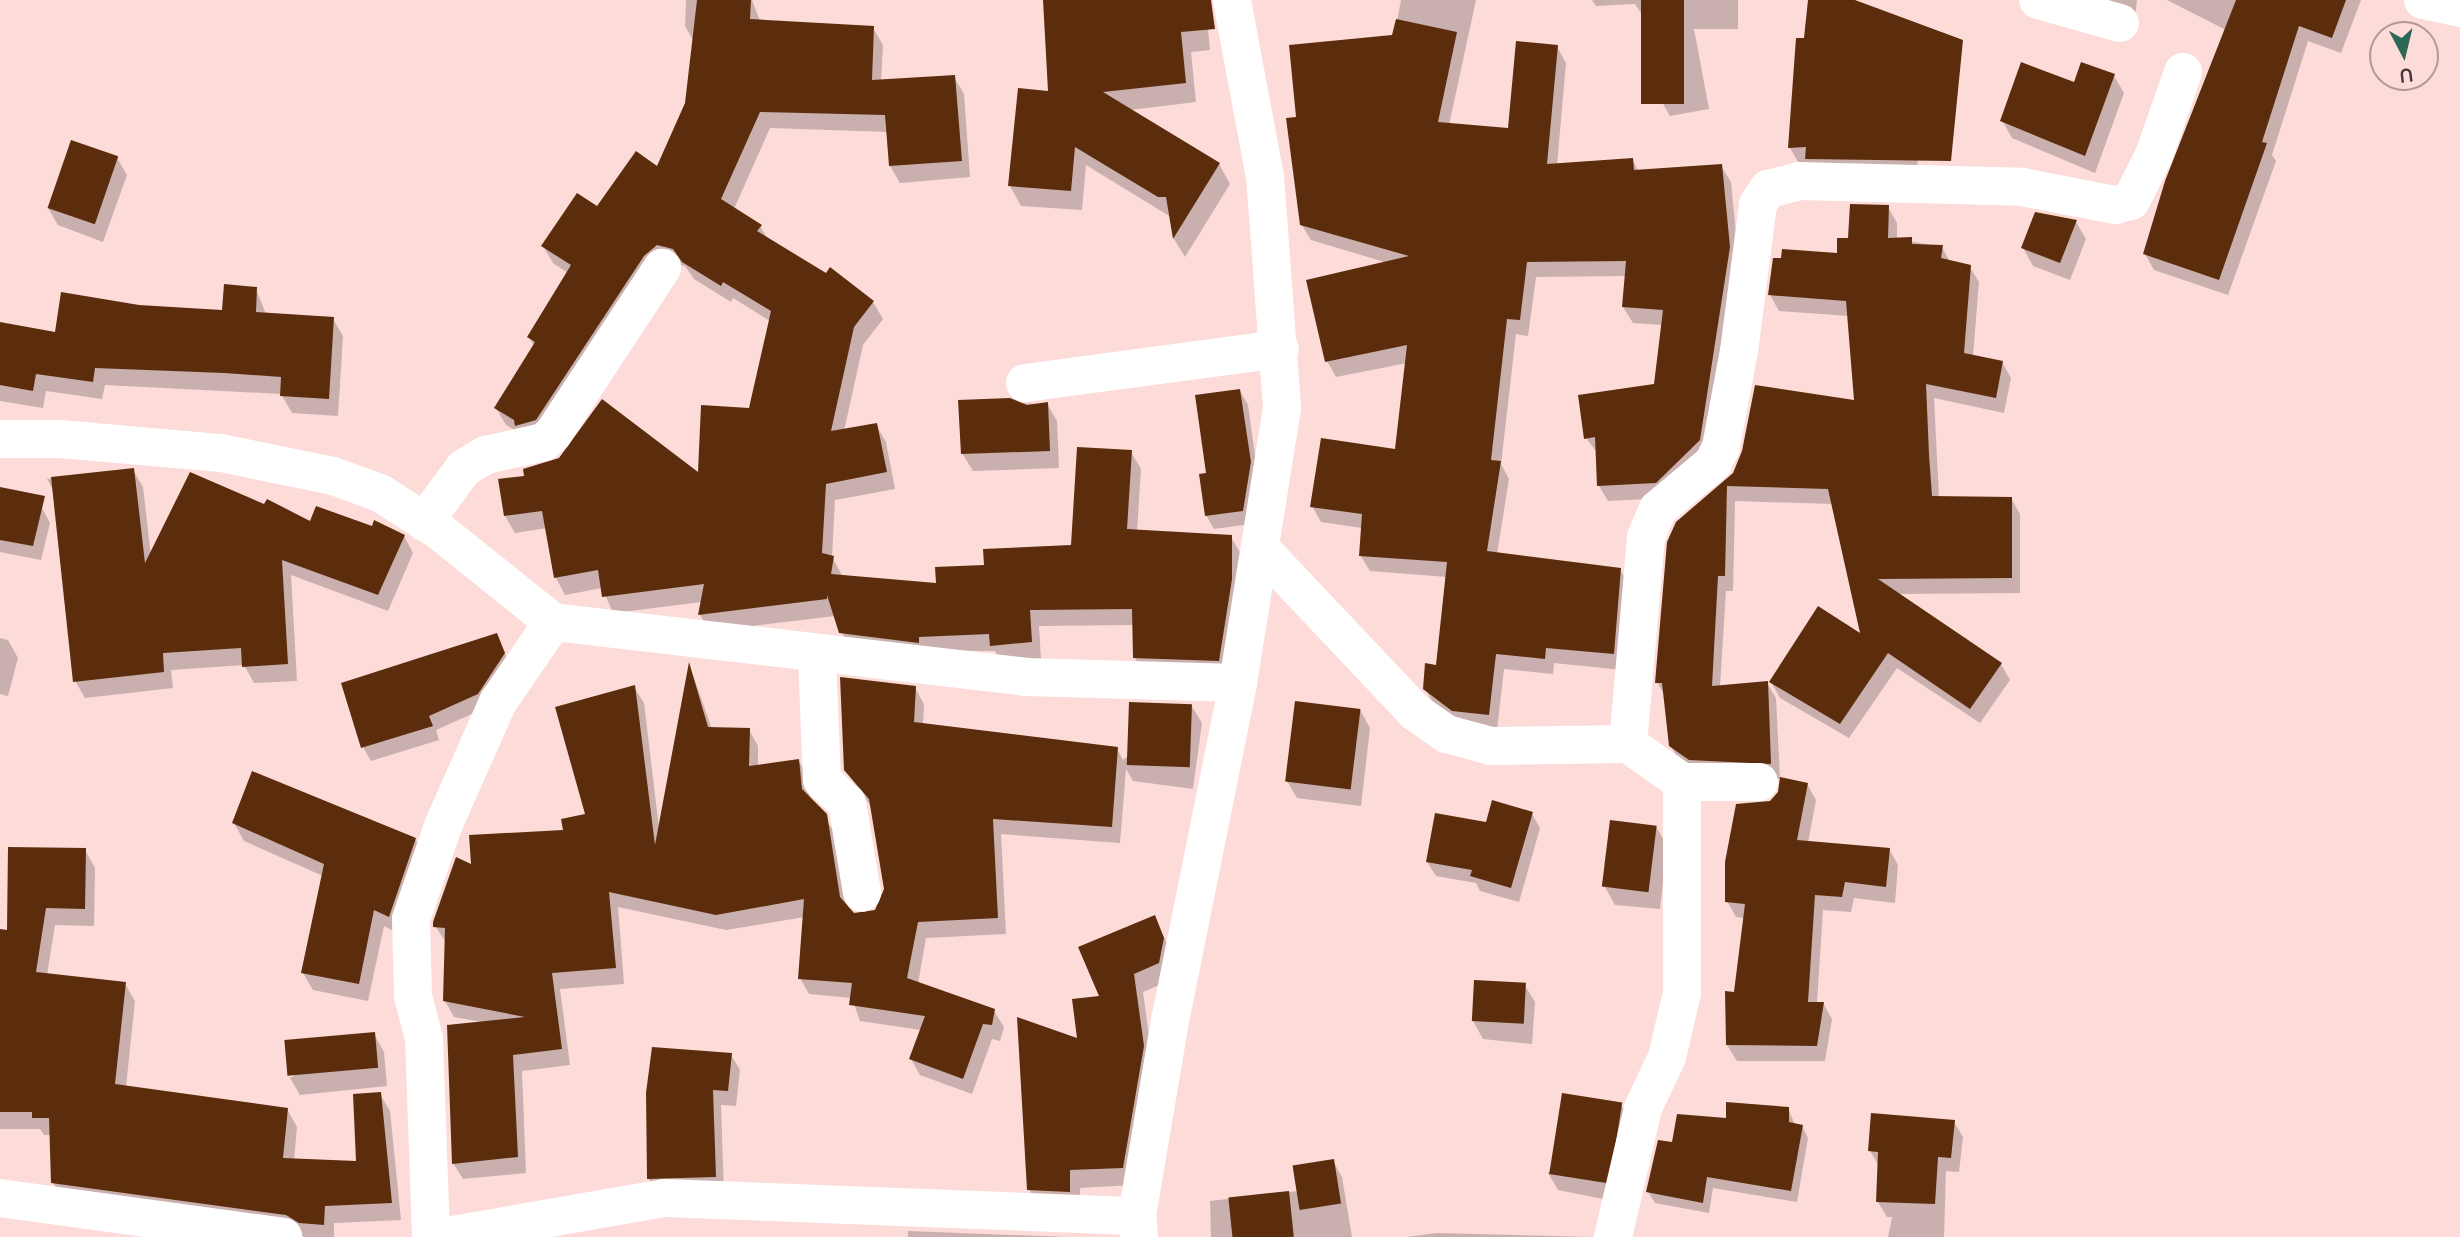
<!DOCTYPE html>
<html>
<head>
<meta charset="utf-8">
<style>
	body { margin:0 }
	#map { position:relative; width:2460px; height:1237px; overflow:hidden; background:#fcdbd9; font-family:Cabin,sans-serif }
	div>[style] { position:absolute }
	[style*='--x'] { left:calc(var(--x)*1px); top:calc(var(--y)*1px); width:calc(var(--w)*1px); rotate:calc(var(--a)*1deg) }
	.shadow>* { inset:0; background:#0003 }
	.building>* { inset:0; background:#5c2d0c; transform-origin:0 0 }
	.minor>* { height:38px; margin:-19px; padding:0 19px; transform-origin:19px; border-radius:19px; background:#fff }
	span { translate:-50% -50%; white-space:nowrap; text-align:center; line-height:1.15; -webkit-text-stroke:7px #fcdbd9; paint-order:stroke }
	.north { position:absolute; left:2369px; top:21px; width:70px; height:70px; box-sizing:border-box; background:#fcdbd9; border:2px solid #b29998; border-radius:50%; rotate:173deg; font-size:19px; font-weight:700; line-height:28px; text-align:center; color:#443737 }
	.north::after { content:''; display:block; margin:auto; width:24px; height:32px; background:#2b6956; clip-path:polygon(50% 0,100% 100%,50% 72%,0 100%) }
</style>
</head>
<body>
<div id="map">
	<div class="shadow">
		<i style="clip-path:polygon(686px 0,752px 0,760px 21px,873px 28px,883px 45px,881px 82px,954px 77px,964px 94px,970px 177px,900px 183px,890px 166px,888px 132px,770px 128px,734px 209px,760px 226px,768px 240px,873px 302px,883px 319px,863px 345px,844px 431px,876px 425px,886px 442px,895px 489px,835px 500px,832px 557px,843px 577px,937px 585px,986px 567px,1072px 546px,1131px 452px,1141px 469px,1137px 532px,1231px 537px,1241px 554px,1228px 677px,1145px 675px,1135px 658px,1134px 625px,1039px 626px,1041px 659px,1002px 662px,995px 651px,850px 650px,835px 616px,710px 631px,700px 615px,702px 602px,613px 613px,602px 588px,565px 595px,556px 578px,547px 528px,515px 533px,505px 516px,699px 475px,750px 410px,770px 321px,733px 298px,731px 302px,694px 279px,685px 266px,667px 262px,546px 436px,523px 435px,506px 425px,496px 408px,534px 346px,529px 337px,568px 273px,553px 263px,543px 246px,657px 169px,686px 103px,694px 42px,685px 26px)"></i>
		<i style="clip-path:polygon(1045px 0,1202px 0,1206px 7px,1210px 50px,1191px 52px,1196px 102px,1130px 110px,1219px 164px,1230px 184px,1185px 257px,1174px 239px,1171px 217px,1086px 165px,1082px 210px,1021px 206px,1010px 186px,1050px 93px)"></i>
		<i style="clip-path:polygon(1401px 0,1476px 0,1449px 125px,1509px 130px,1557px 47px,1566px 63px,1557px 165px,1632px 159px,1639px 172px,1721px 166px,1731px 182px,1739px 264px,1708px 456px,1665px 498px,1608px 501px,1599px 486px,1598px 454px,1586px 438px,1656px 385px,1663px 325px,1633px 323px,1623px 307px,1626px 276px,1536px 277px,1528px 336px,1516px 334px,1501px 464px,1509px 479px,1497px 554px,1620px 570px,1630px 586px,1622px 670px,1554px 663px,1553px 674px,1504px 669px,1497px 730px,1462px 726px,1434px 705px,1425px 688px,1437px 667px,1447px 577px,1370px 571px,1360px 555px,1362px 528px,1321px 522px,1312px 506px,1397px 451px,1407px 363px,1336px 377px,1327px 361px,1388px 263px,1311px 240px,1301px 224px,1297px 118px,1394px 37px)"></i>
		<i style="clip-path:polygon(1592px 0,1738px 0,1738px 29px,1694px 29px,1709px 109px,1670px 116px,1662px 102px,1647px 22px,1635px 4px,1596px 6px)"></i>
		<i style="clip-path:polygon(1810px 0,1850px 0,1929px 43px,1916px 179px,1800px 165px,1790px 148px,1797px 40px,1806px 40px)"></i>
		<i style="clip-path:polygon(2073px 0,2137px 0,2135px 18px)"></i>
		<i style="clip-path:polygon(2167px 0,2361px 0,2341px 53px,2308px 41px,2272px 155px,2276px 161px,2228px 295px,2154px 270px,2145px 254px,2226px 30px)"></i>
		<i style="clip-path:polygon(2114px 76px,2124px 93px,2095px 173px,2012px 138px,2002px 120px,2075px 84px)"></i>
		<i style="clip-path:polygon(117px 158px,127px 175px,103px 242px,58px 225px,48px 208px)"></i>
		<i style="clip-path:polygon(1888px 207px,1897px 223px,1897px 239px,1942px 247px,1950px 262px,1969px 266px,1979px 282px,1973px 356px,2002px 362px,2011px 378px,2004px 413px,1934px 398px,1939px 497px,2011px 498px,2020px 514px,2020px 593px,1897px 594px,2001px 664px,2010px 680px,1980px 723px,1897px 668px,1849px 738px,1780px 698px,1771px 682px,1862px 637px,1833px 504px,1735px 501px,1733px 591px,1726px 591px,1720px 687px,1767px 683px,1776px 698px,1780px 779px,1699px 775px,1680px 762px,1671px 746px,1666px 697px,1657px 682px,1669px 543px,1734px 474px,1855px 402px,1849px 316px,1779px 311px,1770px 295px,1839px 255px)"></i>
		<i style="clip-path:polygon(2076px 222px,2086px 239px,2070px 280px,2033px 266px,2023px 248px)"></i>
		<i style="clip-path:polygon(256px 289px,266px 314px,333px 319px,343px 336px,338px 416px,292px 413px,281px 394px,105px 385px,102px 399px,46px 391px,43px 408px,0 401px,0 324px,57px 334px,139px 306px,224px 312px)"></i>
		<i style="clip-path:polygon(1240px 391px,1248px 405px,1258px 477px,1251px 524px,1214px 529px,1206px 515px,1208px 475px)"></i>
		<i style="clip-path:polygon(960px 402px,1047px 404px,1057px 421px,1059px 468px,973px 471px,962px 453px)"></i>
		<i style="clip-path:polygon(133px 470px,143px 487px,151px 556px,311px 524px,373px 528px,404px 536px,413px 553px,388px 611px,291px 575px,297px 681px,254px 683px,244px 665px,171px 670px,173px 688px,85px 698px,75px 681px,56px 495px,47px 479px)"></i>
		<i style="clip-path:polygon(0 505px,42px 508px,50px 523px,41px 560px,0 552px)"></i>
		<i style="clip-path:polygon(496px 635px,512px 668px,485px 708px,436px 730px,439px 740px,371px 761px,363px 747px)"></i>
		<i style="clip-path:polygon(0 638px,8px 640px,18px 658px,8px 696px,0 694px)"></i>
		<i style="clip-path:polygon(690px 667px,712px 729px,749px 730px,758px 746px,758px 766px,798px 760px,808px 776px,810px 800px,835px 832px,848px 908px,854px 916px,878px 911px,885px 890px,871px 806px,845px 770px,915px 688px,924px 704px,923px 725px,1117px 749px,1123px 760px,1191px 705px,1202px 723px,1193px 789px,1133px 781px,1126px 769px,1120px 843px,1001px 834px,1006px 934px,926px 938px,918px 984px,994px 1011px,1004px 1027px,1000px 1041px,992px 1039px,972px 1094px,920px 1075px,911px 1059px,921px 1030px,860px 1021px,852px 998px,809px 994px,800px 978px,805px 917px,726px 930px,618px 907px,624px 984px,560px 989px,570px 1065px,522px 1071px,526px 1173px,463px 1179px,453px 1163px,482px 1022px,454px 1017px,445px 1001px,446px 942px,435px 926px,473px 867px,565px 831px,587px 816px,634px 687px,644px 703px,659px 828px)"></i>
		<i style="clip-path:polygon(1360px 710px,1370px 728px,1361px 806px,1297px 798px,1287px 781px)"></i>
		<i style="clip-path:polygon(1807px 784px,1816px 800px,1808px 843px,1889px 849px,1898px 865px,1895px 903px,1854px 898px,1851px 912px,1823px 910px,1817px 1003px,1823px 1003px,1832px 1019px,1825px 1061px,1737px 1061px,1727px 1045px,1744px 918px,1736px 917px,1727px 901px,1771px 802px)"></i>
		<i style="clip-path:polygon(1532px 814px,1540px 828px,1519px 902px,1480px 891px,1476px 883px,1436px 876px,1427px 862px,1487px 824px)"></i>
		<i style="clip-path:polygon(234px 823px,415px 839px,425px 857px,399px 934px,384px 926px,368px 1001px,313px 990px,303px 973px,323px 876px,244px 841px)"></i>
		<i style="clip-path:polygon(1656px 827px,1667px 845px,1660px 909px,1615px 905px,1605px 887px)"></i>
		<i style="clip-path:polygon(85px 850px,95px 868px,94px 926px,55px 925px,47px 975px,125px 984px,135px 1001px,126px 1087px,287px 1109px,297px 1127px,294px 1160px,358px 1163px,380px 1094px,390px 1111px,401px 1220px,334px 1223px,334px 1237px,306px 1237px,63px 1200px,53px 1182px,51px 1135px,44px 1135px,40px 1129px,0 1129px,0 931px,9px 932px)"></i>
		<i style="clip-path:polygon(1154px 917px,1174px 957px,1169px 981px,1143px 992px,1153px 1065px,1132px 1185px,1080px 1188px,1080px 1209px,1039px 1207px,1029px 1189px,1079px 1041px,1101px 997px)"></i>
		<i style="clip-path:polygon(1524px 984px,1535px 1002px,1532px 1044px,1483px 1039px,1473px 1021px)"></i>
		<i style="clip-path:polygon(374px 1034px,384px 1052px,387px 1086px,300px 1095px,290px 1078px)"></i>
		<i style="clip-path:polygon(731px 1055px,740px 1070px,736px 1106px,721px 1105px,724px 1192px,657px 1194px,648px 1178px)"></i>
		<i style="clip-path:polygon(1621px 1105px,1631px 1122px,1613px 1201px,1558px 1190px,1548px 1173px)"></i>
		<i style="clip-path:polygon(1788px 1108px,1795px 1125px,1802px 1126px,1808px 1138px,1797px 1202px,1713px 1188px,1709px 1213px,1655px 1203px,1648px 1192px,1728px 1120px)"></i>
		<i style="clip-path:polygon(1954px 1122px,1963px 1137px,1959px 1172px,1946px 1171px,1944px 1237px,1888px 1237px,1892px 1217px,1887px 1217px,1878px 1202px,1879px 1166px,1870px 1151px)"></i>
		<i style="clip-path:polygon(1333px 1161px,1342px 1177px,1352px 1237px,1211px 1237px,1210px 1201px,1298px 1191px)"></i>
		<i style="clip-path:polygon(908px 1231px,1067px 1237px,908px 1237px)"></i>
		<i style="clip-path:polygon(1436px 1233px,1591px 1237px,1407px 1237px)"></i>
	</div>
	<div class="building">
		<i style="clip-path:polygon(697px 0,751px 0,750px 19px,874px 26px,872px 80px,955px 75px,962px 161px,889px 166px,885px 115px,760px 112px,721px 199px,762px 225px,757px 231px,826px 273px,830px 267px,874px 301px,854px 327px,831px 431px,877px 423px,887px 472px,826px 484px,822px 553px,834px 556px,831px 574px,936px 583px,935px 567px,984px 565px,983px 549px,1071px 545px,1077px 447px,1132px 450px,1127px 529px,1232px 535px,1232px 579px,1219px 661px,1133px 658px,1132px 609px,1030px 610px,1032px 642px,990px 646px,989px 634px,919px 637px,919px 643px,839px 633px,827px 595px,827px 599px,698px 615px,704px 584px,602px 597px,598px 570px,554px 578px,542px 511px,504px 516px,498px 479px,524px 476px,523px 469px,559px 458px,602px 399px,698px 472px,701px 405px,749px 408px,771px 311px,723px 282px,721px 286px,682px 262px,673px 249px,657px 245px,644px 256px,536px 420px,515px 426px,514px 420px,494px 408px,535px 342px,527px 337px,571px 265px,541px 246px,577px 193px,597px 206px,636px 151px,657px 166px,685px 103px)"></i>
		<i style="clip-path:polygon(1043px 0,1211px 0,1215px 29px,1181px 32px,1186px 83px,1103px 92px,1220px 163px,1173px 239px,1166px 197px,1158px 197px,1075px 147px,1071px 191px,1008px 186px,1018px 88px,1048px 91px)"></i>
		<i style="left:1641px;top:0;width:43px;height:104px"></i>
		<i style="clip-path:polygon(1808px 0,1855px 0,1963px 40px,1951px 161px,1805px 159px,1806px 147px,1788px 148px,1796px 38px,1804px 38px)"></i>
		<i style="clip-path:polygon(2236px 0,2346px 0,2332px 38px,2299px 26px,2262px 142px,2267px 143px,2219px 280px,2143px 254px,2165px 181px)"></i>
		<i style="clip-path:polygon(1396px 19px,1457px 32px,1438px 122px,1508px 128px,1516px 41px,1558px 45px,1547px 164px,1633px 158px,1634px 170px,1722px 164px,1730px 247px,1700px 440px,1656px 483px,1597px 486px,1595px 437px,1584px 439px,1578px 395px,1654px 384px,1663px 310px,1622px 307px,1626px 261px,1527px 262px,1520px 320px,1507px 319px,1491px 460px,1501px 461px,1487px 551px,1621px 568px,1614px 654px,1546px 648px,1545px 659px,1496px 654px,1489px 715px,1452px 711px,1423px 689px,1425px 663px,1436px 665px,1447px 562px,1359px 556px,1362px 514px,1310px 507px,1321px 438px,1395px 449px,1407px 345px,1325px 362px,1306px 280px,1409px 256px,1300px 225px,1286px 118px,1296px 117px,1289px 45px,1392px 35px)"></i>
		<i style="clip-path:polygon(2021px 62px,2074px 82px,2081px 62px,2115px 74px,2085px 156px,2000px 121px)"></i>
		<i style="left:71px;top:140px;width:50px;height:72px;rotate:19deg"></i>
		<i style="clip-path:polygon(1850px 204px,1889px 205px,1888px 238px,1912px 237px,1912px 244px,1943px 245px,1941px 258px,1971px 265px,1964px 353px,2003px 361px,1996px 398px,1926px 384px,1929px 455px,1932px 496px,2012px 497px,2012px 578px,1878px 579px,2002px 663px,1970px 709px,1888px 653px,1840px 724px,1769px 682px,1818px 606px,1860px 633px,1828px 489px,1727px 486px,1725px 576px,1718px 576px,1712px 686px,1768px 681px,1771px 764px,1689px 760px,1669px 746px,1662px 683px,1655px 683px,1667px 542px,1676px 522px,1733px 473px,1742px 451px,1755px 385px,1854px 400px,1846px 301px,1768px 295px,1773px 258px,1781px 258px,1782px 249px,1837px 253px,1837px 238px,1848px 238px)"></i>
		<i style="clip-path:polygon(2035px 212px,2077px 220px,2060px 263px,2021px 248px)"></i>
		<i style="clip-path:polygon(224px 284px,257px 287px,256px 312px,334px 317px,329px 399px,280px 396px,281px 377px,224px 373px,95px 368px,93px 382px,36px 374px,33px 391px,0 385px,0 322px,55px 332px,61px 292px,139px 305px,222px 310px)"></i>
		<i style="clip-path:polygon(1240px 389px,1251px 462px,1243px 511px,1205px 516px,1199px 474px,1206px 473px,1195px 395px)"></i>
		<i style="clip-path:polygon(1010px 398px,1027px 405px,1048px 402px,1050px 451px,961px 454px,958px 400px)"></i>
		<i style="clip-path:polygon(134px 468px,145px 563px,190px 472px,264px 504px,267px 499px,310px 521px,316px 506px,372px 526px,374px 520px,405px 535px,378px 595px,282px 560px,288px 664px,242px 667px,241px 648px,163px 653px,164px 672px,73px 682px,51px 477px)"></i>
		<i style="clip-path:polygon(0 487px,45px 496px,33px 546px,0 540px)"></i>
		<i style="clip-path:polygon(497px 633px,505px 653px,478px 694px,429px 716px,433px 726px,361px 748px,341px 683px)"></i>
		<i style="clip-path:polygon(689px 662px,708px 727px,750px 728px,749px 766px,799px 759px,802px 789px,827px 814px,840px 897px,854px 913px,875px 910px,884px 889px,869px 799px,844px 770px,840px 677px,916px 686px,914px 722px,1118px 747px,1112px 827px,993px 819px,998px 918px,918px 922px,907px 978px,995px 1009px,992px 1025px,983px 1024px,963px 1079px,909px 1059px,925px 1016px,849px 1005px,852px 983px,798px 979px,804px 899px,716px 915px,609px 892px,616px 968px,552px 973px,562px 1049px,513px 1055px,518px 1157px,452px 1164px,447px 1025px,525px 1017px,443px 1001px,445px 928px,433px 927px,433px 922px,456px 857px,471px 864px,469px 835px,563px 830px,561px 819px,585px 814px,555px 707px,635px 685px,655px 845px)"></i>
		<i style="left:1295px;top:701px;width:66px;height:81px;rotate:7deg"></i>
		<i style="left:1129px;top:702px;width:63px;height:63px;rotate:2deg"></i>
		<i style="clip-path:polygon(252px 771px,416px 838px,389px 917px,374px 910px,359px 984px,301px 973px,324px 864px,232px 823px)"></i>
		<i style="clip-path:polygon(1780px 777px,1808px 783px,1797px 840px,1890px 848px,1886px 887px,1845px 882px,1842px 897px,1815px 895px,1808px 1002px,1824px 1002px,1817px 1046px,1726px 1045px,1725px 991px,1734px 992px,1745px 904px,1725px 902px,1725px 862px,1736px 804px,1770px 801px,1778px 792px)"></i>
		<i style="clip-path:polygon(1492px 800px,1533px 812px,1511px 888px,1470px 876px,1472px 870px,1426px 862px,1435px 813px,1486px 822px)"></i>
		<i style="left:1610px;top:820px;width:47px;height:67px;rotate:7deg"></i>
		<i style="clip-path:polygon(8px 847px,86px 848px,85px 909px,46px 908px,36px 972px,126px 982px,115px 1084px,288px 1108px,283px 1158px,356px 1161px,353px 1094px,381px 1092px,392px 1203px,325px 1206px,324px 1225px,299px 1223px,286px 1215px,51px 1183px,49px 1118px,32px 1118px,32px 1112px,0 1112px,0 929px,7px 930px)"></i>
		<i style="clip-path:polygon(1155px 915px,1164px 938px,1159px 963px,1134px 974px,1144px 1046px,1123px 1168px,1070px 1170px,1070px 1192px,1027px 1190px,1017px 1017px,1077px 1038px,1072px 999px,1099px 996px,1078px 947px)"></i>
		<i style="left:1474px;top:980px;width:52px;height:41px;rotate:3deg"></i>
		<i style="left:375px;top:1032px;width:36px;height:91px;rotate:85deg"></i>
		<i style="clip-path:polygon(652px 1047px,732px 1053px,728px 1091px,713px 1090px,716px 1177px,647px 1179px,646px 1093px)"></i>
		<i style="left:1562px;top:1093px;width:61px;height:82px;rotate:9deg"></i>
		<i style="clip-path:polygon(1726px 1102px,1789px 1107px,1789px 1122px,1803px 1125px,1791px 1191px,1707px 1177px,1703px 1203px,1646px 1192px,1658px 1140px,1672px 1142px,1677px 1114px,1726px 1118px)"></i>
		<i style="clip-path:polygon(1871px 1113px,1955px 1120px,1951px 1158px,1938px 1157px,1935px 1204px,1876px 1202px,1878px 1152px,1868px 1151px)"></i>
		<i style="left:1334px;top:1159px;width:45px;height:42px;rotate:81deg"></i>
		<i style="left:1289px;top:1191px;width:46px;height:61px;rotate:84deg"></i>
	</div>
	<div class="minor">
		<i style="--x:2038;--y:0;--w:85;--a:15.7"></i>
		<i style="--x:2423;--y:0;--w:38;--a:12"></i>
		<i style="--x:1025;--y:383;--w:257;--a:-7.6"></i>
		<i style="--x:0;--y:439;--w:60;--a:0"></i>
		<i style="--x:60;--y:439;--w:162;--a:5"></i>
		<i style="--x:221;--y:453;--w:114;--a:11.6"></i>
		<i style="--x:333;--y:476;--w:50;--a:19.9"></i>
		<i style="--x:380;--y:493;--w:69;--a:32.5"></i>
		<i style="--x:438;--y:530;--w:147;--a:38.7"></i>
		<i style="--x:553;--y:622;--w:475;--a:6.6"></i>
		<i style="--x:1025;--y:677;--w:213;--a:1.6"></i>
		<i style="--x:424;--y:522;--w:67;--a:-53.5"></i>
		<i style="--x:464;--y:468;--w:26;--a:-31"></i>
		<i style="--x:486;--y:455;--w:59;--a:-12.6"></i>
		<i style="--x:544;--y:442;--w:12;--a:-42"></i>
		<i style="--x:553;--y:434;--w:199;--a:-56.7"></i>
		<i style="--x:1262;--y:550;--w:223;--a:46.6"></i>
		<i style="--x:1415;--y:712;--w:39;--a:35"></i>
		<i style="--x:1447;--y:734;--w:46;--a:15.3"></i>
		<i style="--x:1491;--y:746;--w:137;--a:-0.8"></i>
		<i style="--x:1628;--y:744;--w:66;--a:35.1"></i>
		<i style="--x:1682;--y:782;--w:77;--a:0"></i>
		<i style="--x:817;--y:656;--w:124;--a:87.7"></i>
		<i style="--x:822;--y:780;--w:34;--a:43"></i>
		<i style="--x:847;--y:803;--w:91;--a:80.5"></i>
		<i style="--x:1628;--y:744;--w:208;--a:-85"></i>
		<i style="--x:1646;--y:537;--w:30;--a:-67"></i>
		<i style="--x:1658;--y:509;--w:72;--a:-39.9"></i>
		<i style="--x:1713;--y:463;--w:18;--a:-63"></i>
		<i style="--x:1721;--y:447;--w:98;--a:-79.4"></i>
		<i style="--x:1739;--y:351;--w:148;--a:-82.6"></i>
		<i style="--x:1758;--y:204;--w:18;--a:-56"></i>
		<i style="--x:1768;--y:189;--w:32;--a:-14"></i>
		<i style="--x:1799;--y:181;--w:223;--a:1.5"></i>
		<i style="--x:2022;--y:187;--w:95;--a:11"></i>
		<i style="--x:2115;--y:205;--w:16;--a:-14"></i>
		<i style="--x:2131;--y:201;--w:51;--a:-63.4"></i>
		<i style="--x:2154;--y:155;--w:88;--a:-70.7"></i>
		<i style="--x:0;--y:1198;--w:286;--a:7.8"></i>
		<i style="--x:431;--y:1237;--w:198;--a:-92"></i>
		<i style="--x:424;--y:1039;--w:44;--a:-104.3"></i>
		<i style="--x:413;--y:996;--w:77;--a:-91.5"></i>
		<i style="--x:411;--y:919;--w:98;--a:-71"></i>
		<i style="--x:443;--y:826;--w:136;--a:-66.1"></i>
		<i style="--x:498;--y:702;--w:97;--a:-55.5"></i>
		<i style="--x:441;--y:1237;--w:226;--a:-9.9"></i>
		<i style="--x:664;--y:1198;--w:473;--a:2.2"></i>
		<i style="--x:1139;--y:1237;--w:21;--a:-95"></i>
		<i style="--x:1137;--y:1216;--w:203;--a:-80.4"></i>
		<i style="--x:1171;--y:1016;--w:340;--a:-78.6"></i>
		<i style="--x:1238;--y:683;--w:279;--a:-80.9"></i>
		<i style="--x:1282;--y:407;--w:231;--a:-94.2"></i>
		<i style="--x:1265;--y:177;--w:180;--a:-100.6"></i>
		<i style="--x:1613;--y:1237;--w:132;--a:-76.9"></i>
		<i style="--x:1643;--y:1108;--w:56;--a:-64.8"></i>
		<i style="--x:1667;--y:1057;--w:66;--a:-76.8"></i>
		<i style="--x:1682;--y:993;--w:211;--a:-90"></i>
	</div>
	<div class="north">U</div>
</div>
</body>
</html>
